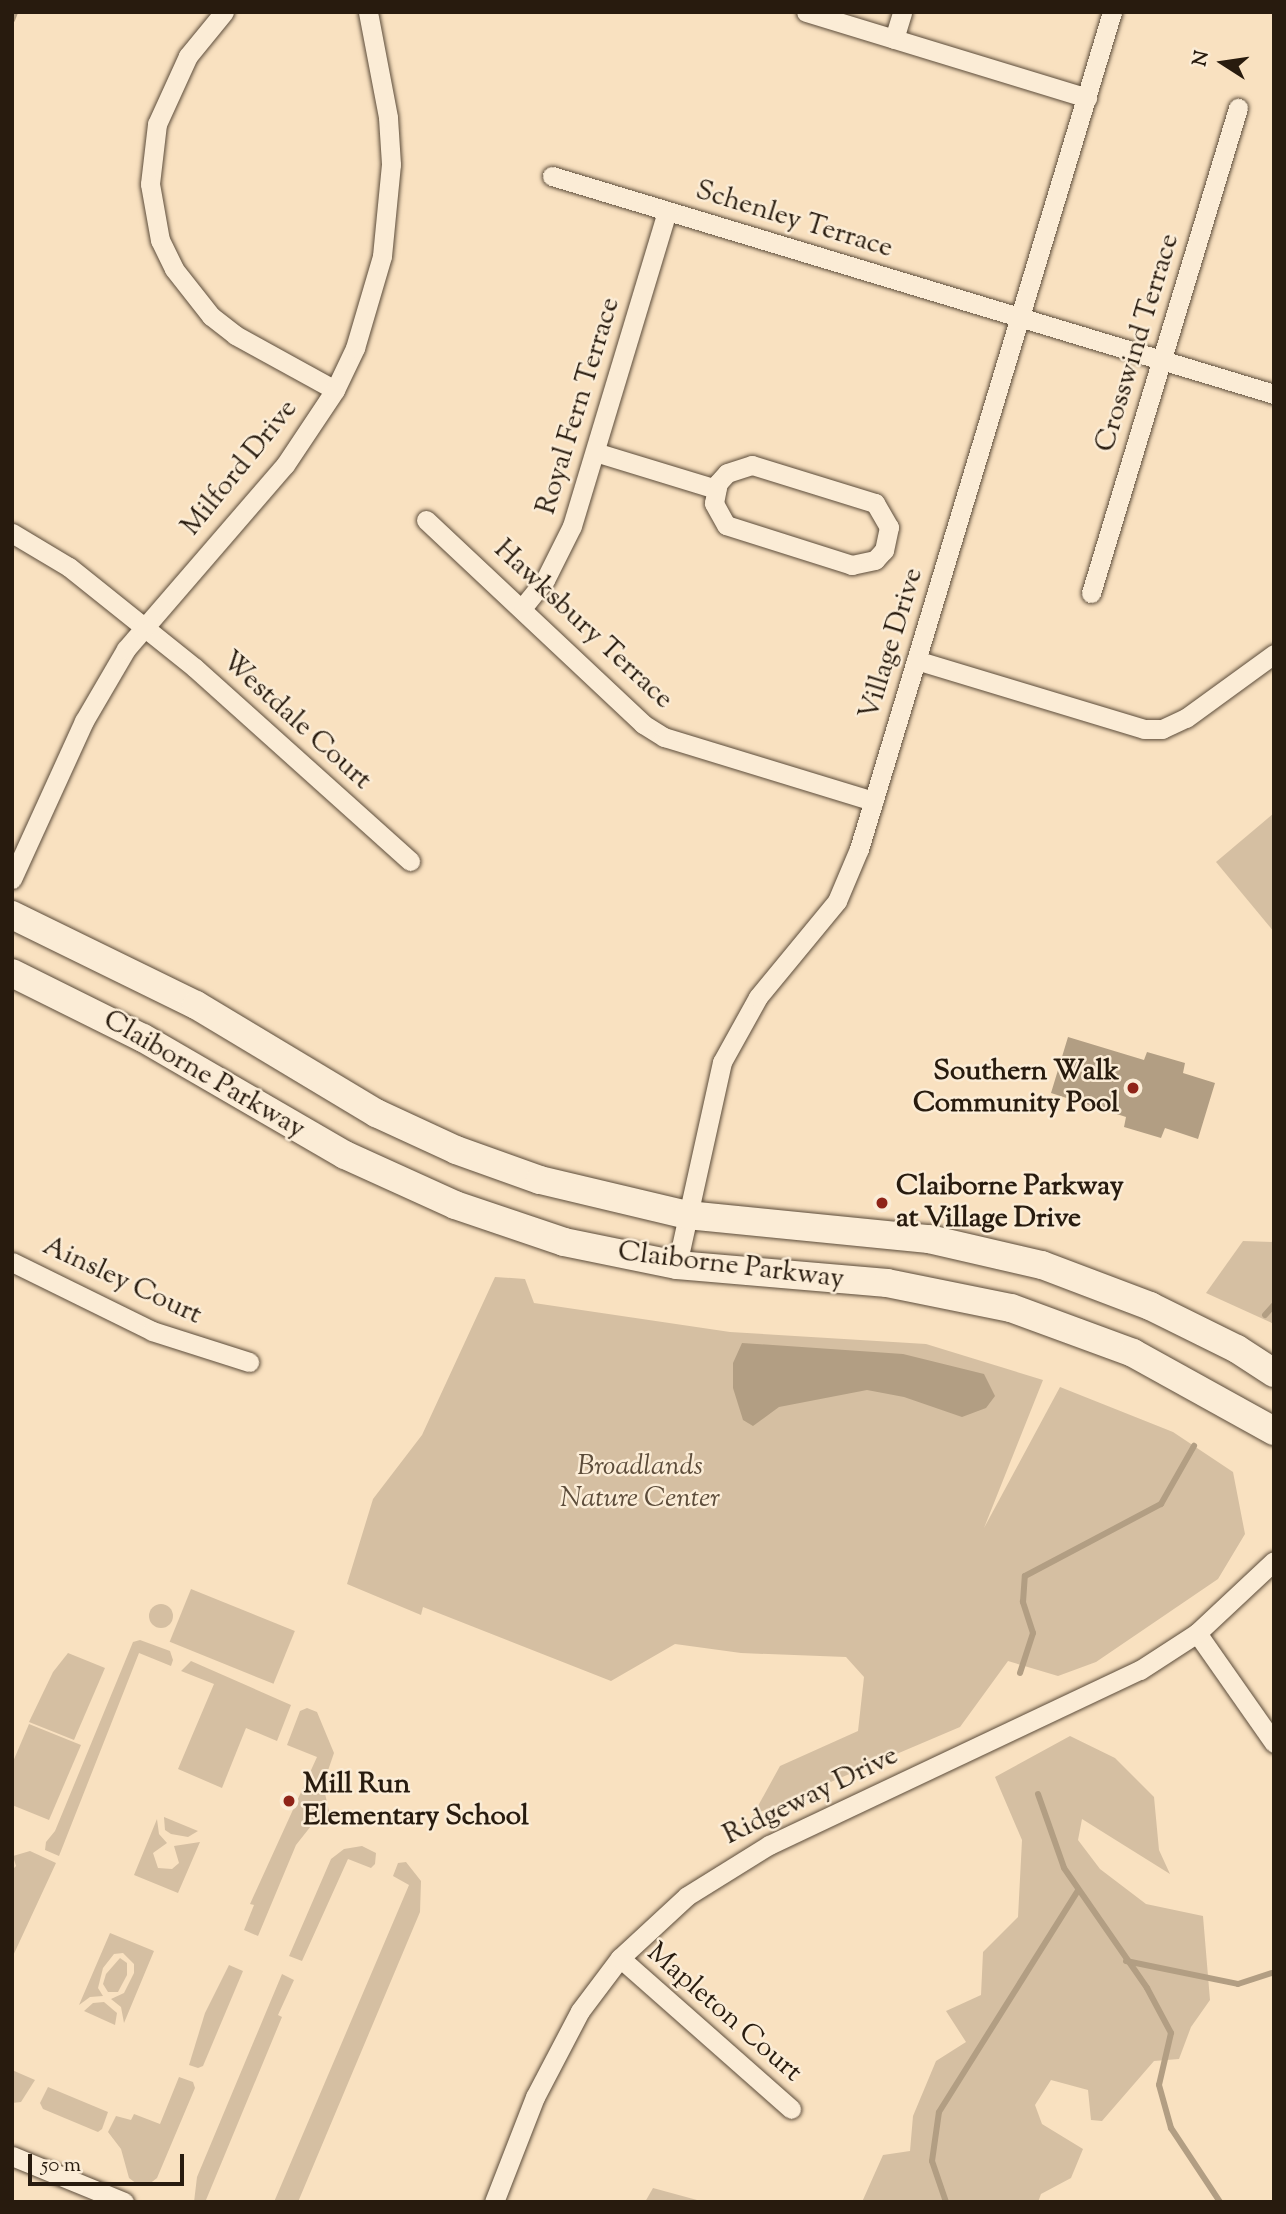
<!DOCTYPE html>
<html>
<head>
<meta charset="utf-8">
<style>
	body { margin:0 }
	#map { position:relative; width:1286px; height:2214px; overflow:hidden; background:#f9e1c0; font-family:"Sorts Mill Goudy",serif }
	div>[style] { position:absolute }
	[style*='--x'] { left:calc(var(--x)*1px); top:calc(var(--y)*1px); width:calc(var(--w)*1px); rotate:calc(var(--a)*1deg) }
	.green>* { inset:0; background:#d5bfa2; transform-origin:0 0 }
	.round { border-radius:50% }
	.water>* { inset:0; background:#b29e83 }
	.stream>* { height:6px; margin:-3px; padding:0 3px; transform-origin:3px; border-radius:3px; background:#b29e83 }
	.roads { filter:drop-shadow(0 0 2px #5c4c3a) drop-shadow(0 0 2px #5c4c3a) }
	.street>* { height:19px; margin:-9.5px; padding:0 9.5px; transform-origin:9.5px; border-radius:9.5px; background:#fbecd6 }
	.secondary>* { height:28px; margin:-14px; padding:0 14px; transform-origin:14px; border-radius:14px; background:#fbecd6 }
	.dots>* { width:19px; height:19px; translate:-50% -50%; box-sizing:border-box; border:4px solid #fbecd6; border-radius:50% }
	span { translate:-50% -50%; white-space:nowrap; text-align:center; line-height:1.15; -webkit-text-stroke:5px #fbecd6; paint-order:stroke }
	.street-label { font-size:28px; color:#281b0e }
	.poi-label { font-size:28px; color:#281b0e; font-weight:700 }
	.right { translate:-100% -50%; text-align:right }
	.left { translate:0 -50%; text-align:left }
	.park-label { font-size:28px; color:#5c4c3a; font-style:italic }
	.frame { position:absolute; inset:0; border:14px solid #281b0e; pointer-events:none }
	.north { position:absolute; left:1188px; top:28px; width:70px; height:70px; -webkit-text-stroke:5px #fbecd6; paint-order:stroke; rotate:282deg; font-size:19px; font-weight:700; line-height:28px; text-align:center; color:#281b0e }
	.north::after { content:''; display:block; margin:auto; width:24px; height:32px; background:#281b0e; clip-path:polygon(50% 0,100% 100%,50% 72%,0 100%) }
	.scale { position:absolute; left:28px; top:2154px; width:156px; height:32px; box-sizing:border-box; border:4px solid #281b0e; border-top:0; padding-left:9px; font-size:21px; line-height:24px; white-space:nowrap; color:#281b0e; -webkit-text-stroke:5px #fbecd6; paint-order:stroke }
</style>
</head>
<body>
<div id="map">
	<div class="green">
		<i style="clip-path:polygon(1274px 813px,1274px 932px,1216px 862px)"></i>
		<i style="clip-path:polygon(1243px 1241px,1274px 1242px,1274px 1324px,1206px 1293px)"></i>
		<i style="clip-path:polygon(495px 1277px,525px 1279px,534px 1303px,730px 1332px,926px 1344px,1043px 1380px,984px 1528px,1060px 1387px,1173px 1432px,1233px 1472px,1245px 1534px,1218px 1579px,1096px 1662px,1058px 1676px,1008px 1661px,960px 1727px,753px 1815px,780px 1766px,858px 1731px,864px 1677px,846px 1657px,741px 1653px,675px 1644px,611px 1681px,423px 1607px,421px 1615px,347px 1584px,373px 1499px,422px 1435px)"></i>
		<i style="left:191px;top:1589px;width:112px;height:57px;rotate:22deg"></i>
		<i class="round" style="left:149px;top:1604px;width:24px;height:24px"></i>
		<i style="clip-path:polygon(140px 1640px,170px 1651px,173px 1660px,171px 1666px,139px 1653px,59px 1856px,45px 1850px,46px 1842px,55px 1831px,133px 1642px)"></i>
		<i style="clip-path:polygon(68px 1653px,105px 1668px,74px 1740px,29px 1722px,53px 1672px)"></i>
		<i style="clip-path:polygon(191px 1661px,291px 1705px,277px 1741px,246px 1728px,222px 1788px,178px 1769px,214px 1684px,181px 1671px)"></i>
		<i style="clip-path:polygon(307px 1708px,317px 1712px,334px 1753px,323px 1785px,330px 1815px,311px 1826px,296px 1845px,258px 1936px,244px 1930px,254px 1905px,250px 1904px,317px 1757px,287px 1745px,300px 1711px)"></i>
		<i style="clip-path:polygon(29px 1724px,81px 1745px,49px 1820px,12px 1805px,12px 1764px)"></i>
		<i style="clip-path:polygon(1070px 1736px,1115px 1758px,1154px 1797px,1159px 1850px,1170px 1874px,1082px 1819px,1078px 1840px,1100px 1869px,1146px 1904px,1203px 1916px,1210px 2000px,1191px 2027px,1179px 2059px,1154px 2061px,1102px 2121px,1091px 2120px,1088px 2090px,1051px 2080px,1035px 2105px,1042px 2124px,1083px 2149px,1071px 2178px,1041px 2194px,1038px 2202px,862px 2202px,883px 2155px,910px 2151px,913px 2116px,936px 2061px,966px 2042px,946px 2011px,981px 1995px,983px 1952px,1018px 1917px,1022px 1840px,995px 1777px)"></i>
		<i style="clip-path:polygon(164px 1817px,198px 1831px,188px 1837px,171px 1834px,165px 1830px)"></i>
		<i style="clip-path:polygon(157px 1819px,159px 1834px,167px 1843px,153px 1853px,158px 1868px,172px 1869px,179px 1863px,174px 1846px,200px 1842px,178px 1893px,134px 1875px)"></i>
		<i style="clip-path:polygon(362px 1846px,376px 1853px,375px 1864px,371px 1868px,348px 1859px,302px 1961px,289px 1956px,331px 1859px,344px 1849px)"></i>
		<i style="clip-path:polygon(30px 1851px,56px 1863px,12px 1958px,12px 1861px,13px 1869px,16px 1866px,13px 1856px)"></i>
		<i style="clip-path:polygon(406px 1862px,421px 1881px,420px 1912px,298px 2202px,274px 2202px,409px 1885px,393px 1876px,398px 1863px)"></i>
		<i style="clip-path:polygon(110px 1933px,154px 1951px,124px 2023px,121px 2007px,111px 1999px,124px 1993px,134px 1973px,134px 1964px,123px 1953px,114px 1954px,103px 1968px,98px 1988px,103px 1996px,90px 1997px,79px 2005px)"></i>
		<i style="clip-path:polygon(120px 1958px,127px 1963px,127px 1975px,118px 1992px,108px 1992px,103px 1984px,106px 1974px)"></i>
		<i style="clip-path:polygon(229px 1965px,243px 1971px,203px 2066px,198px 2068px,189px 2065px,205px 2013px)"></i>
		<i style="clip-path:polygon(282px 1974px,294px 1980px,278px 2015px,282px 2017px,206px 2200px,210px 2202px,194px 2202px,197px 2177px)"></i>
		<i style="clip-path:polygon(104px 2002px,117px 2013px,115px 2025px,84px 2011px,93px 2003px)"></i>
		<i style="clip-path:polygon(12px 2070px,35px 2080px,21px 2102px,12px 2103px)"></i>
		<i style="clip-path:polygon(179px 2077px,193px 2082px,195px 2088px,157px 2178px,148px 2185px,137px 2184px,129px 2178px,121px 2149px,108px 2132px,116px 2116px,131px 2120px,134px 2114px,160px 2124px)"></i>
		<i style="clip-path:polygon(48px 2087px,108px 2112px,102px 2129px,98px 2132px,43px 2109px,40px 2103px)"></i>
		<i style="clip-path:polygon(653px 2188px,697px 2200px,699px 2202px,645px 2202px)"></i>
	</div>
	<div class="water">
		<i style="clip-path:polygon(1068px 1037px,1144px 1060px,1147px 1052px,1185px 1063px,1183px 1073px,1215px 1083px,1198px 1139px,1165px 1128px,1161px 1138px,1124px 1127px,1126px 1117px,1051px 1093px)"></i>
		<i style="clip-path:polygon(742px 1343px,903px 1354px,984px 1374px,995px 1396px,986px 1408px,962px 1417px,904px 1397px,867px 1390px,779px 1407px,753px 1426px,743px 1420px,733px 1388px,733px 1363px)"></i>
	</div>
	<div class="stream">
		<i style="--x:12;--y:20;--w:9;--a:-69"></i>
		<i style="--x:1265;--y:1315;--w:13;--a:-48"></i>
		<i style="--x:1020;--y:1673;--w:42;--a:-72"></i>
		<i style="--x:1033;--y:1633;--w:33;--a:-108"></i>
		<i style="--x:1023;--y:1602;--w:26;--a:-86"></i>
		<i style="--x:1025;--y:1576;--w:154;--a:-27.9"></i>
		<i style="--x:1161;--y:1504;--w:67;--a:-60.4"></i>
		<i style="--x:1038;--y:1794;--w:78;--a:70.6"></i>
		<i style="--x:1064;--y:1868;--w:146;--a:55.3"></i>
		<i style="--x:1147;--y:1988;--w:51;--a:61.9"></i>
		<i style="--x:1171;--y:2033;--w:53;--a:103"></i>
		<i style="--x:1159;--y:2085;--w:45;--a:74.4"></i>
		<i style="--x:1171;--y:2128;--w:89;--a:56.5"></i>
		<i style="--x:1126;--y:1961;--w:114;--a:11.6"></i>
		<i style="--x:1238;--y:1984;--w:38;--a:-18"></i>
		<i style="--x:946;--y:2202;--w:43;--a:-108.9"></i>
		<i style="--x:932;--y:2161;--w:49;--a:-81.9"></i>
		<i style="--x:939;--y:2112;--w:262;--a:-57.9"></i>
	</div>
	<div class="roads">
		<div class="street">
			<i style="--x:224;--y:12;--w:57;--a:129.3"></i>
			<i style="--x:188;--y:56;--w:75;--a:114.5"></i>
			<i style="--x:157;--y:124;--w:60;--a:96.7"></i>
			<i style="--x:150;--y:184;--w:57;--a:79.9"></i>
			<i style="--x:160;--y:240;--w:32;--a:64"></i>
			<i style="--x:174;--y:269;--w:60;--a:51.8"></i>
			<i style="--x:211;--y:316;--w:31;--a:38"></i>
			<i style="--x:235;--y:335;--w:114;--a:28.8"></i>
			<i style="--x:806;--y:12;--w:294;--a:17"></i>
			<i style="--x:894;--y:39;--w:28;--a:-73"></i>
			<i style="--x:552;--y:176;--w:754;--a:16.8"></i>
			<i style="--x:595;--y:452;--w:127;--a:17"></i>
			<i style="--x:752;--y:465;--w:129;--a:17.2"></i>
			<i style="--x:875;--y:503;--w:28;--a:60"></i>
			<i style="--x:889;--y:527;--w:24;--a:102"></i>
			<i style="--x:884;--y:550;--w:13;--a:132"></i>
			<i style="--x:875;--y:560;--w:24;--a:168"></i>
			<i style="--x:852;--y:565;--w:132;--a:-162.4"></i>
			<i style="--x:726;--y:525;--w:25;--a:-119"></i>
			<i style="--x:714;--y:503;--w:20;--a:-79"></i>
			<i style="--x:718;--y:483;--w:13;--a:-48"></i>
			<i style="--x:727;--y:473;--w:26;--a:-18"></i>
			<i style="--x:426;--y:520;--w:298;--a:43.2"></i>
			<i style="--x:643;--y:724;--w:25;--a:32"></i>
			<i style="--x:664;--y:737;--w:219;--a:17"></i>
			<i style="--x:12;--y:533;--w:66;--a:30.8"></i>
			<i style="--x:69;--y:567;--w:161;--a:38.7"></i>
			<i style="--x:195;--y:668;--w:289;--a:41.9"></i>
			<i style="--x:1091;--y:593;--w:507;--a:-73.14"></i>
			<i style="--x:523;--y:607;--w:35;--a:-51"></i>
			<i style="--x:545;--y:580;--w:60;--a:-63.4"></i>
			<i style="--x:572;--y:526;--w:329;--a:-73.2"></i>
			<i style="--x:916;--y:660;--w:238;--a:16.8"></i>
			<i style="--x:1144;--y:729;--w:18;--a:0"></i>
			<i style="--x:1162;--y:729;--w:26;--a:-25"></i>
			<i style="--x:1186;--y:718;--w:109;--a:-36"></i>
			<i style="--x:12;--y:879;--w:174;--a:-65.5"></i>
			<i style="--x:84;--y:721;--w:83;--a:-59.7"></i>
			<i style="--x:126;--y:649;--w:243;--a:-49.2"></i>
			<i style="--x:285;--y:465;--w:90;--a:-56.3"></i>
			<i style="--x:335;--y:390;--w:47;--a:-64.5"></i>
			<i style="--x:355;--y:348;--w:96;--a:-73.6"></i>
			<i style="--x:382;--y:256;--w:92;--a:-84.4"></i>
			<i style="--x:391;--y:164;--w:47;--a:-93.7"></i>
			<i style="--x:388;--y:117;--w:107;--a:-100.8"></i>
			<i style="--x:12;--y:1262;--w:156;--a:26.2"></i>
			<i style="--x:152;--y:1331;--w:102;--a:17.7"></i>
			<i style="--x:677;--y:1265;--w:208;--a:-77.5"></i>
			<i style="--x:722;--y:1062;--w:74;--a:-61"></i>
			<i style="--x:758;--y:997;--w:124;--a:-50.5"></i>
			<i style="--x:837;--y:901;--w:56;--a:-67.1"></i>
			<i style="--x:859;--y:849;--w:874;--a:-73.18"></i>
			<i style="--x:1197;--y:1633;--w:134;--a:55"></i>
			<i style="--x:620;--y:1958;--w:228;--a:41.4"></i>
			<i style="--x:12;--y:2156;--w:121;--a:22.3"></i>
			<i style="--x:494;--y:2202;--w:113;--a:-68.7"></i>
			<i style="--x:535;--y:2097;--w:97;--a:-62.4"></i>
			<i style="--x:580;--y:2011;--w:66;--a:-53"></i>
			<i style="--x:620;--y:1958;--w:91;--a:-42.8"></i>
			<i style="--x:687;--y:1896;--w:97;--a:-31.9"></i>
			<i style="--x:769;--y:1845;--w:410;--a:-25.3"></i>
			<i style="--x:1140;--y:1670;--w:68;--a:-33"></i>
			<i style="--x:1197;--y:1633;--w:105;--a:-43.1"></i>
		</div>
		<div class="secondary">
			<i style="--x:12;--y:915;--w:205;--a:26.1"></i>
			<i style="--x:196;--y:1005;--w:210;--a:31"></i>
			<i style="--x:376;--y:1113;--w:88;--a:24.8"></i>
			<i style="--x:456;--y:1150;--w:89;--a:19.7"></i>
			<i style="--x:540;--y:1180;--w:151;--a:13.4"></i>
			<i style="--x:687;--y:1215;--w:243;--a:5.7"></i>
			<i style="--x:929;--y:1239;--w:116;--a:13"></i>
			<i style="--x:1042;--y:1265;--w:116;--a:20.8"></i>
			<i style="--x:1150;--y:1306;--w:97;--a:26.3"></i>
			<i style="--x:1237;--y:1349;--w:44;--a:33"></i>
			<i style="--x:12;--y:973;--w:146;--a:26.4"></i>
			<i style="--x:143;--y:1038;--w:233;--a:30.1"></i>
			<i style="--x:345;--y:1155;--w:121;--a:24.4"></i>
			<i style="--x:455;--y:1205;--w:115;--a:18.7"></i>
			<i style="--x:564;--y:1242;--w:115;--a:11.5"></i>
			<i style="--x:677;--y:1265;--w:211;--a:4.9"></i>
			<i style="--x:887;--y:1283;--w:126;--a:11.4"></i>
			<i style="--x:1011;--y:1308;--w:130;--a:20.2"></i>
			<i style="--x:1133;--y:1353;--w:161;--a:29"></i>
		</div>
	</div>
	<div class="dots">
		<i style="left:1133px;top:1088px;background:#8f2418"></i>
		<i style="left:882px;top:1203px;background:#8f2418"></i>
		<i style="left:289px;top:1801px;background:#8f2418"></i>
	</div>
	<div class="street-label">
		<span style="left:794px;top:220px;rotate:17deg">Schenley Terrace</span>
		<span style="left:1138px;top:343px;rotate:-73deg">Crosswind Terrace</span>
		<span style="left:579px;top:406px;rotate:-73deg">Royal Fern Terrace</span>
		<span style="left:240px;top:468px;rotate:-51deg">Milford Drive</span>
		<span style="left:583px;top:625px;rotate:43deg">Hawksbury Terrace</span>
		<span style="left:892px;top:644px;rotate:-73deg">Village Drive</span>
		<span style="left:296px;top:721px;rotate:42deg">Westdale Court</span>
		<span style="left:204px;top:1075px;rotate:30deg">Claiborne Parkway</span>
		<span style="left:731px;top:1266px;rotate:7deg">Claiborne Parkway</span>
		<span style="left:122px;top:1281px;rotate:25deg">Ainsley Court</span>
		<span style="left:811px;top:1796px;rotate:-26deg">Ridgeway Drive</span>
		<span style="left:724px;top:2013px;rotate:41deg">Mapleton Court</span>
	</div>
	<div class="poi-label">
		<span class="right" style="left:1119px;top:1088px">Southern Walk<br>Community Pool</span>
		<span class="left" style="left:896px;top:1203px">Claiborne Parkway<br>at Village Drive</span>
		<span class="left" style="left:303px;top:1801px">Mill Run<br>Elementary School</span>
	</div>
	<div class="park-label">
		<span style="left:640px;top:1483px">Broadlands<br>Nature Center</span>
	</div>
	<div class="frame"></div>
	<div class="north">N</div>
	<div class="scale">50 m</div>
</div>
</body>
</html>
